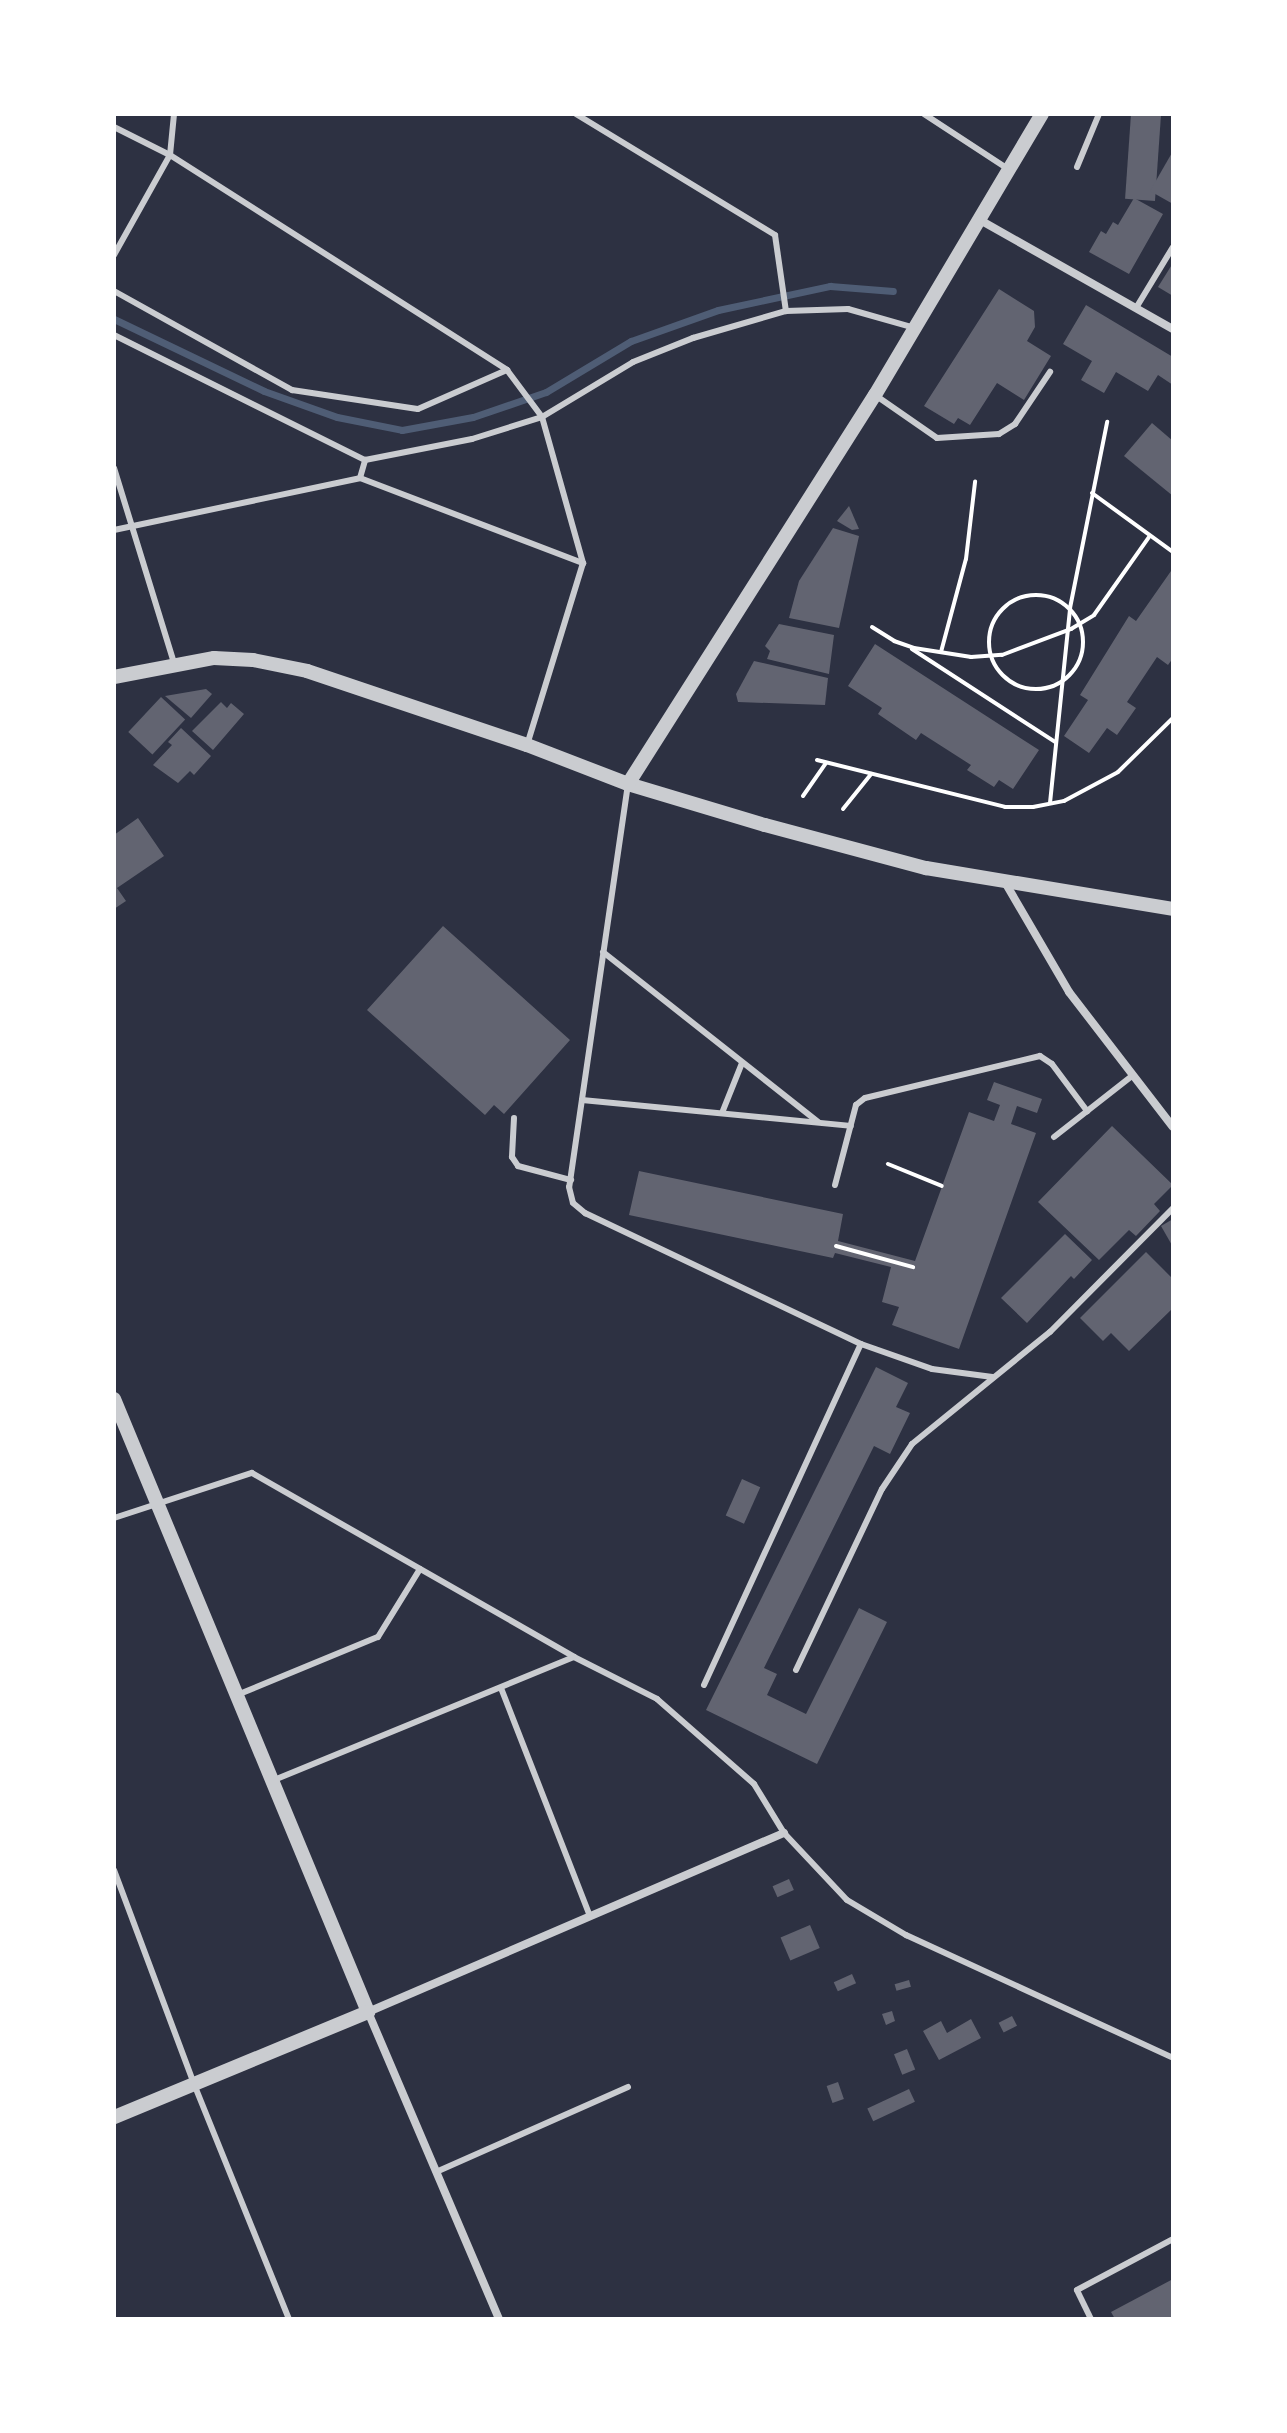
<!DOCTYPE html>
<html>
<head>
<meta charset="utf-8">
<style>
	body { margin:0 }
	#map { position:relative; width:1287px; height:2433px; overflow:hidden; background:#2d3142; font-family:"DejaVu Sans",sans-serif }
	div>[style] { position:absolute }
	[style*='--x'] { left:calc(var(--x)*1px); top:calc(var(--y)*1px); width:calc(var(--w)*1px); rotate:calc(var(--a)*1deg) }
	.stream>* { height:7px; margin:-3.5px; padding:0 3.5px; transform-origin:3.5px; border-radius:3.5px; background:#4f5d75 }
	.building>* { inset:0; background:#626471; transform-origin:0 0 }
	.path>* { height:4px; margin:-2px; padding:0 2px; transform-origin:2px; border-radius:2px; background:#fff }
	.path>.ring { margin:-2px; padding:0; box-sizing:content-box; background:none; border:4px solid #fff; border-radius:50% }
	.service>* { height:6px; margin:-3px; padding:0 3px; transform-origin:3px; border-radius:3px; background:#caccd0 }
	.minor>* { height:8px; margin:-4px; padding:0 4px; transform-origin:4px; border-radius:4px; background:#caccd0 }
	.tertiary>* { height:14px; margin:-7px; padding:0 7px; transform-origin:7px; border-radius:7px; background:#caccd0 }
	span { translate:-50% -50%; white-space:nowrap; text-align:center; line-height:1.15; -webkit-text-stroke:8px #fff; paint-order:stroke }
	.frame { position:absolute; inset:0; border:116px solid #fff; pointer-events:none }
</style>
</head>
<body>
<div id="map">
	<div class="stream">
		<i style="--x:114;--y:319;--w:166;--a:25.6"></i>
		<i style="--x:264;--y:391;--w:77;--a:19.6"></i>
		<i style="--x:337;--y:417;--w:66;--a:11.3"></i>
		<i style="--x:402;--y:430;--w:72;--a:-10.4"></i>
		<i style="--x:473;--y:417;--w:77;--a:-18.9"></i>
		<i style="--x:546;--y:392;--w:99;--a:-31"></i>
		<i style="--x:631;--y:341;--w:92;--a:-19.6"></i>
		<i style="--x:718;--y:310;--w:115;--a:-12.1"></i>
		<i style="--x:830;--y:286;--w:63;--a:4.5"></i>
	</div>
	<div class="building">
		<i style="left:1131px;top:114px;width:30px;height:85px;rotate:4deg"></i>
		<i style="clip-path:polygon(1173px 151px,1173px 204px,1150px 191px)"></i>
		<i style="clip-path:polygon(1134px 198px,1163px 214px,1129px 274px,1089px 252px,1101px 231px,1106px 234px,1113px 222px,1118px 225px)"></i>
		<i style="clip-path:polygon(1173px 263px,1173px 296px,1158px 287px)"></i>
		<i style="clip-path:polygon(999px 289px,1034px 311px,1035px 327px,1027px 341px,1051px 356px,1024px 400px,997px 383px,970px 425px,958px 418px,954px 424px,924px 406px)"></i>
		<i style="clip-path:polygon(1086px 305px,1173px 357px,1173px 385px,1158px 375px,1148px 391px,1116px 372px,1104px 393px,1081px 380px,1092px 361px,1063px 344px)"></i>
		<i style="clip-path:polygon(1152px 423px,1173px 441px,1173px 496px,1124px 456px)"></i>
		<i style="clip-path:polygon(849px 506px,859px 529px,852px 530px,837px 521px)"></i>
		<i style="clip-path:polygon(833px 528px,859px 536px,839px 628px,789px 618px,799px 581px)"></i>
		<i style="clip-path:polygon(1171px 571px,1173px 658px,1168px 665px,1157px 657px,1127px 702px,1136px 708px,1117px 735px,1107px 728px,1089px 753px,1064px 736px,1088px 700px,1080px 695px,1129px 616px,1136px 621px)"></i>
		<i style="clip-path:polygon(779px 624px,834px 635px,829px 674px,767px 659px,770px 651px,765px 646px)"></i>
		<i style="clip-path:polygon(875px 644px,1039px 750px,1013px 789px,999px 780px,994px 787px,967px 770px,971px 765px,921px 733px,916px 740px,878px 714px,882px 708px,848px 686px)"></i>
		<i style="clip-path:polygon(754px 661px,828px 678px,825px 705px,738px 702px,736px 694px)"></i>
		<i style="clip-path:polygon(206px 689px,212px 694px,191px 718px,165px 696px)"></i>
		<i style="left:161px;top:697px;width:33px;height:48px;rotate:43deg"></i>
		<i style="clip-path:polygon(221px 702px,227px 708px,231px 703px,244px 714px,213px 750px,192px 731px)"></i>
		<i style="clip-path:polygon(181px 728px,211px 756px,194px 775px,190px 771px,178px 783px,153px 765px,172px 745px,168px 742px)"></i>
		<i style="clip-path:polygon(138px 818px,164px 856px,117px 888px,126px 901px,114px 909px,114px 835px)"></i>
		<i style="clip-path:polygon(443px 926px,570px 1040px,504px 1114px,494px 1105px,485px 1115px,367px 1010px)"></i>
		<i style="clip-path:polygon(994px 1082px,1042px 1099px,1037px 1113px,1017px 1106px,1011px 1124px,1036px 1133px,959px 1349px,892px 1325px,899px 1307px,882px 1302px,891px 1267px,835px 1253px,833px 1258px,629px 1215px,639px 1171px,843px 1214px,838px 1241px,915px 1261px,969px 1112px,994px 1121px,1000px 1105px,987px 1100px)"></i>
		<i style="clip-path:polygon(1112px 1126px,1173px 1185px,1154px 1204px,1160px 1211px,1136px 1236px,1129px 1230px,1099px 1260px,1038px 1202px)"></i>
		<i style="clip-path:polygon(1173px 1219px,1173px 1247px,1161px 1226px)"></i>
		<i style="clip-path:polygon(1065px 1234px,1092px 1260px,1074px 1279px,1071px 1276px,1027px 1323px,1001px 1298px)"></i>
		<i style="clip-path:polygon(1146px 1252px,1173px 1279px,1173px 1308px,1129px 1351px,1111px 1333px,1103px 1341px,1080px 1318px)"></i>
		<i style="clip-path:polygon(876px 1367px,908px 1383px,896px 1407px,910px 1413px,890px 1454px,874px 1446px,764px 1668px,777px 1674px,767px 1695px,806px 1714px,859px 1608px,887px 1622px,817px 1764px,706px 1710px)"></i>
		<i style="left:742px;top:1479px;width:20px;height:40px;rotate:24deg"></i>
		<i style="left:789px;top:1879px;width:12px;height:18px;rotate:66deg"></i>
		<i style="left:810px;top:1925px;width:25px;height:32px;rotate:67deg"></i>
		<i style="left:852px;top:1974px;width:10px;height:20px;rotate:66deg"></i>
		<i style="left:909px;top:1980px;width:7px;height:15px;rotate:74deg"></i>
		<i style="clip-path:polygon(892px 2011px,895px 2021px,886px 2025px,882px 2014px)"></i>
		<i style="left:1012px;top:2016px;width:11px;height:15px;rotate:63deg"></i>
		<i style="clip-path:polygon(971px 2019px,981px 2038px,939px 2060px,923px 2031px,941px 2021px,947px 2033px)"></i>
		<i style="left:907px;top:2049px;width:22px;height:14px;rotate:68deg"></i>
		<i style="left:838px;top:2082px;width:18px;height:12px;rotate:71deg"></i>
		<i style="left:909px;top:2089px;width:14px;height:46px;rotate:65deg"></i>
		<i style="clip-path:polygon(1173px 2279px,1173px 2319px,1115px 2319px,1111px 2312px)"></i>
	</div>
	<div class="path">
		<i style="--x:1092;--y:493;--w:100;--a:36.1"></i>
		<i class="ring" style="left:989px;top:595px;width:90px;height:90px"></i>
		<i style="--x:872;--y:627;--w:26;--a:32"></i>
		<i style="--x:894;--y:641;--w:21;--a:19"></i>
		<i style="--x:914;--y:648;--w:58;--a:9"></i>
		<i style="--x:971;--y:657;--w:31;--a:-4"></i>
		<i style="--x:1002;--y:655;--w:74;--a:-20.6"></i>
		<i style="--x:1071;--y:629;--w:27;--a:-31"></i>
		<i style="--x:1094;--y:615;--w:95;--a:-54.8"></i>
		<i style="--x:912;--y:649;--w:171;--a:33"></i>
		<i style="--x:941;--y:652;--w:96;--a:-75"></i>
		<i style="--x:966;--y:559;--w:78;--a:-83.3"></i>
		<i style="--x:817;--y:760;--w:194;--a:14"></i>
		<i style="--x:1005;--y:807;--w:28;--a:0"></i>
		<i style="--x:1033;--y:807;--w:32;--a:-11"></i>
		<i style="--x:1064;--y:801;--w:61;--a:-28.2"></i>
		<i style="--x:1118;--y:772;--w:77;--a:-44.5"></i>
		<i style="--x:803;--y:796;--w:40;--a:-55.1"></i>
		<i style="--x:1050;--y:803;--w:196;--a:-84.1"></i>
		<i style="--x:1070;--y:608;--w:190;--a:-78.7"></i>
		<i style="--x:843;--y:809;--w:45;--a:-51.3"></i>
		<i style="--x:888;--y:1164;--w:58;--a:22.2"></i>
		<i style="--x:836;--y:1246;--w:80;--a:15.3"></i>
	</div>
	<div class="service">
		<i style="--x:576;--y:114;--w:233;--a:31.3"></i>
		<i style="--x:775;--y:235;--w:77;--a:81.8"></i>
		<i style="--x:924;--y:114;--w:100;--a:33.2"></i>
		<i style="--x:114;--y:127;--w:63;--a:26.6"></i>
		<i style="--x:170;--y:155;--w:400;--a:32.5"></i>
		<i style="--x:507;--y:370;--w:59;--a:53.3"></i>
		<i style="--x:542;--y:417;--w:152;--a:74.3"></i>
		<i style="--x:583;--y:563;--w:190;--a:107.1"></i>
		<i style="--x:1077;--y:167;--w:57;--a:-67.5"></i>
		<i style="--x:114;--y:255;--w:115;--a:-60.8"></i>
		<i style="--x:170;--y:155;--w:41;--a:-84.4"></i>
		<i style="--x:114;--y:291;--w:204;--a:29.1"></i>
		<i style="--x:292;--y:390;--w:127;--a:8.6"></i>
		<i style="--x:418;--y:409;--w:97;--a:-23.7"></i>
		<i style="--x:1136;--y:308;--w:71;--a:-58.8"></i>
		<i style="--x:114;--y:335;--w:280;--a:26.5"></i>
		<i style="--x:875;--y:395;--w:75;--a:34.7"></i>
		<i style="--x:937;--y:438;--w:62;--a:-3.7"></i>
		<i style="--x:999;--y:434;--w:19;--a:-32"></i>
		<i style="--x:1015;--y:424;--w:63;--a:-56.1"></i>
		<i style="--x:114;--y:468;--w:204;--a:72.9"></i>
		<i style="--x:360;--y:478;--w:19;--a:-74"></i>
		<i style="--x:365;--y:460;--w:109;--a:-11.1"></i>
		<i style="--x:472;--y:439;--w:73;--a:-17.4"></i>
		<i style="--x:542;--y:417;--w:106;--a:-31.1"></i>
		<i style="--x:633;--y:362;--w:65;--a:-21.8"></i>
		<i style="--x:693;--y:338;--w:97;--a:-16.2"></i>
		<i style="--x:786;--y:311;--w:62;--a:-1.8"></i>
		<i style="--x:848;--y:309;--w:70;--a:15.8"></i>
		<i style="--x:114;--y:530;--w:251;--a:-11.9"></i>
		<i style="--x:360;--y:478;--w:239;--a:20.9"></i>
		<i style="--x:628;--y:784;--w:407;--a:98.3"></i>
		<i style="--x:569;--y:1187;--w:16;--a:76"></i>
		<i style="--x:573;--y:1203;--w:16;--a:40"></i>
		<i style="--x:585;--y:1213;--w:306;--a:25.4"></i>
		<i style="--x:861;--y:1344;--w:75;--a:19.4"></i>
		<i style="--x:932;--y:1369;--w:61;--a:7.6"></i>
		<i style="--x:603;--y:952;--w:274;--a:38.3"></i>
		<i style="--x:582;--y:1100;--w:270;--a:5.5"></i>
		<i style="--x:722;--y:1113;--w:54;--a:-68.2"></i>
		<i style="--x:514;--y:1118;--w:39;--a:93"></i>
		<i style="--x:512;--y:1157;--w:11;--a:56"></i>
		<i style="--x:518;--y:1166;--w:55;--a:14.8"></i>
		<i style="--x:1054;--y:1137;--w:100;--a:-38.1"></i>
		<i style="--x:835;--y:1185;--w:83;--a:-75.3"></i>
		<i style="--x:856;--y:1105;--w:11;--a:-38"></i>
		<i style="--x:865;--y:1098;--w:180;--a:-13.5"></i>
		<i style="--x:1040;--y:1056;--w:14;--a:34"></i>
		<i style="--x:1052;--y:1064;--w:59;--a:53.3"></i>
		<i style="--x:114;--y:1518;--w:145;--a:-18.1"></i>
		<i style="--x:252;--y:1473;--w:371;--a:29.7"></i>
		<i style="--x:574;--y:1657;--w:93;--a:26.8"></i>
		<i style="--x:657;--y:1699;--w:129;--a:41.2"></i>
		<i style="--x:754;--y:1784;--w:57;--a:58.5"></i>
		<i style="--x:784;--y:1833;--w:92;--a:46.8"></i>
		<i style="--x:847;--y:1900;--w:69;--a:30.7"></i>
		<i style="--x:906;--y:1935;--w:294;--a:24.7"></i>
		<i style="--x:796;--y:1670;--w:200;--a:-64.6"></i>
		<i style="--x:882;--y:1489;--w:54;--a:-56.3"></i>
		<i style="--x:912;--y:1444;--w:178;--a:-39.1"></i>
		<i style="--x:1050;--y:1332;--w:175;--a:-45.2"></i>
		<i style="--x:704;--y:1685;--w:375;--a:-65.3"></i>
		<i style="--x:501;--y:1688;--w:245;--a:68.7"></i>
		<i style="--x:237;--y:1695;--w:152;--a:-22.4"></i>
		<i style="--x:378;--y:1637;--w:80;--a:-58.3"></i>
		<i style="--x:274;--y:1780;--w:324;--a:-22.3"></i>
		<i style="--x:114;--y:1870;--w:228;--a:69.5"></i>
		<i style="--x:194;--y:2084;--w:253;--a:68"></i>
		<i style="--x:436;--y:2172;--w:210;--a:-23.9"></i>
		<i style="--x:1091;--y:2319;--w:32;--a:-116"></i>
		<i style="--x:1077;--y:2290;--w:109;--a:-28"></i>
	</div>
	<div class="minor">
		<i style="--x:980;--y:220;--w:222;--a:29.5"></i>
		<i style="--x:1006;--y:884;--w:125;--a:59.7"></i>
		<i style="--x:1069;--y:992;--w:170;--a:52.4"></i>
		<i style="--x:499;--y:2319;--w:334;--a:-113.1"></i>
		<i style="--x:368;--y:2012;--w:453;--a:-23.3"></i>
	</div>
	<div class="tertiary">
		<i style="--x:114;--y:677;--w:102;--a:-10.8"></i>
		<i style="--x:214;--y:658;--w:39;--a:3"></i>
		<i style="--x:253;--y:660;--w:55;--a:11.5"></i>
		<i style="--x:307;--y:671;--w:232;--a:18.6"></i>
		<i style="--x:527;--y:745;--w:108;--a:21.1"></i>
		<i style="--x:628;--y:784;--w:143;--a:16.7"></i>
		<i style="--x:765;--y:825;--w:167;--a:15"></i>
		<i style="--x:926;--y:868;--w:250;--a:9.4"></i>
		<i style="--x:628;--y:784;--w:461;--a:-57.6"></i>
		<i style="--x:875;--y:395;--w:327;--a:-59.3"></i>
		<i style="--x:114;--y:1399;--w:664;--a:67.49"></i>
		<i style="--x:368;--y:2012;--w:275;--a:157.5"></i>
	</div>
	<div class="frame"></div>
</div>
</body>
</html>
